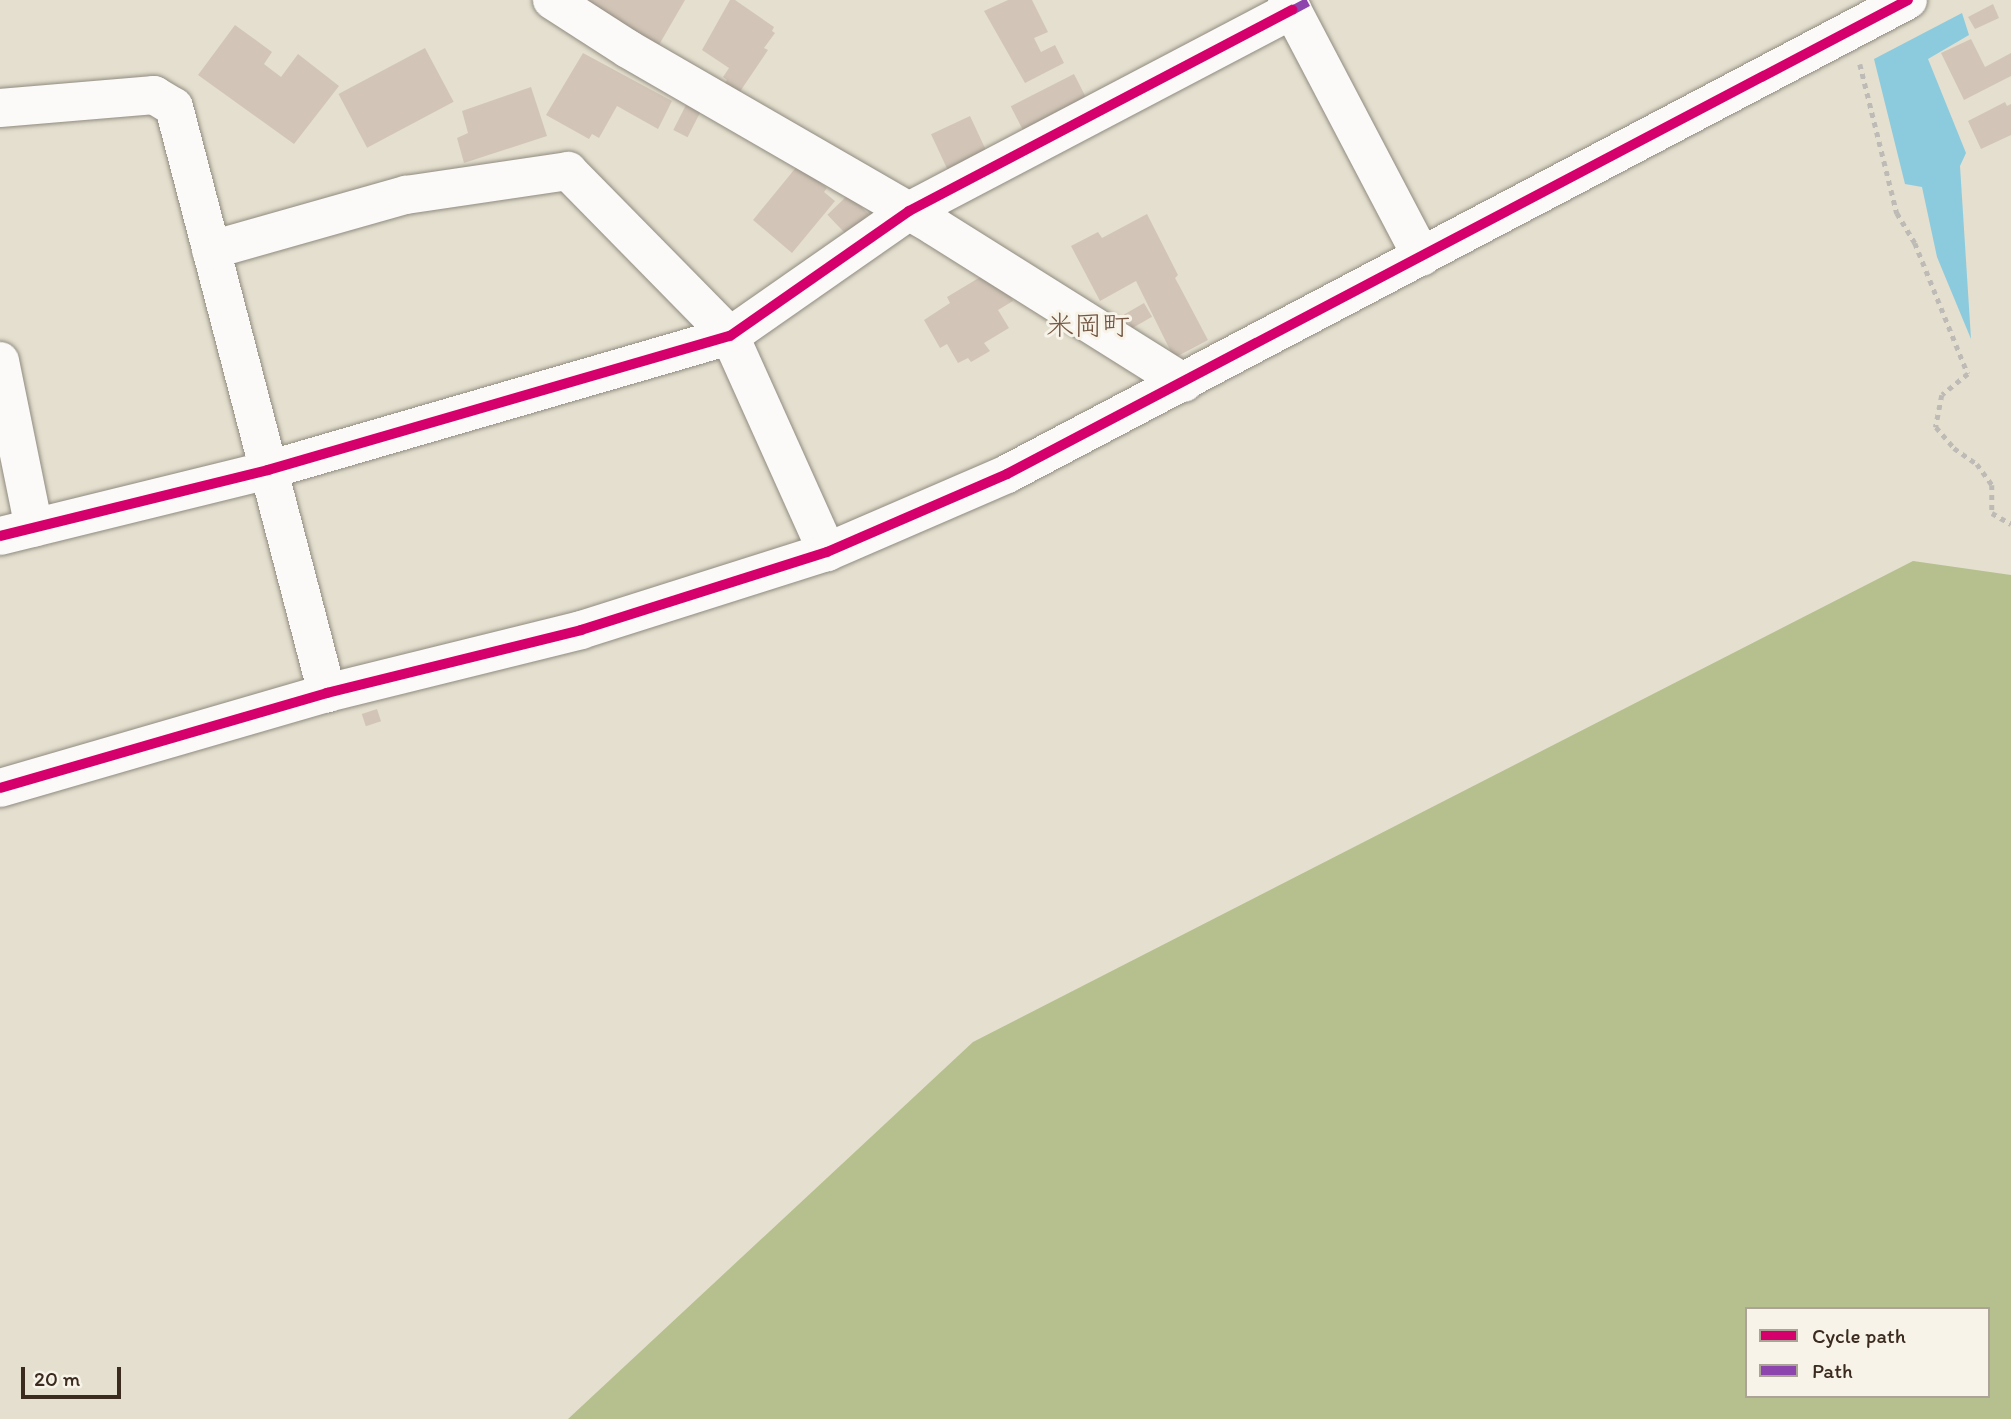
<!DOCTYPE html>
<html>
<head>
<meta charset="utf-8">
<style>
	body { margin:0 }
	#map { position:relative; width:2011px; height:1419px; overflow:hidden; background:#e4dfce; font-family:Itim,"Klee One",sans-serif }
	div>[style] { position:absolute }
	[style*='--x'] { left:calc(var(--x)*1px); top:calc(var(--y)*1px); width:calc(var(--w)*1px); rotate:calc(var(--a)*1deg) }
	.forest>* { inset:0; background:#b5c08e }
	.water>* { inset:0; background:#8ccbde }
	.building>* { inset:0; background:#d2c5b7; transform-origin:0 0 }
	.path>* { height:4.5px; margin-top:-2.25px; transform-origin:0; background:repeating-linear-gradient(90deg,#bebbb7 0 5px,transparent 0 10px) }
	.roads { filter:drop-shadow(0 0 2px #908b80) drop-shadow(0 0 2px #908b80) }
	.minor>* { height:38px; margin:-19px; padding:0 19px; transform-origin:19px; border-radius:19px; background:#fbfaf8 }
	.quiet>* { height:9px; margin-top:-4.5px; transform-origin:0; background:repeating-linear-gradient(90deg,#8e44ad 0 18px,transparent 0 27px) }
	.cycleway>* { height:10px; margin:-5px; padding:0 5px; transform-origin:5px; border-radius:5px; background:#d6006c }
	span { translate:-50% -50%; white-space:nowrap; text-align:center; line-height:1.15; -webkit-text-stroke:6px #f7f3e8; paint-order:stroke }
	.quarter-label { font-size:28px; color:#745643 }
	.legend { position:absolute; left:1745px; top:1307px; width:245px; height:91px; box-sizing:border-box; background:#f7f3e8; border:2px solid #aca397; margin:0; padding:9px 12px; list-style:none; font-size:21px; color:#3b2a1e }
	.legend li { display:flex; align-items:center; gap:14px; height:35px }
	.legend b { width:35px; border:2px solid #aca397 }
	.scale { position:absolute; left:21px; top:1367px; width:100px; height:32px; box-sizing:border-box; border:4px solid #3b2a1e; border-top:0; padding-left:9px; font-size:21px; line-height:24px; white-space:nowrap; color:#3b2a1e; -webkit-text-stroke:5px #f7f3e8; paint-order:stroke }
</style>
</head>
<body>
<div id="map">
	<div class="forest">
		<i style="clip-path:polygon(evenodd,1913px 561px,2011px 575px,2011px 1419px,568px 1419px,973px 1042px,1913px 561px,1747px 1309px,1988px 1309px,1988px 1396px,1747px 1396px,1747px 1309px)"></i>
	</div>
	<div class="water">
		<i style="clip-path:polygon(1962px 13px,1969px 35px,1928px 59px,1966px 153px,1960px 166px,1971px 339px,1937px 257px,1922px 187px,1905px 184px,1874px 59px)"></i>
	</div>
	<div class="building">
		<i style="clip-path:polygon(588px 0,685px 0,656px 50px,586px 3px)"></i>
		<i style="clip-path:polygon(730px 0,735px 0,774px 27px,772px 31px,775px 33px,764px 48px,768px 50px,737px 96px,723px 86px,727px 80px,723px 77px,729px 68px,702px 50px)"></i>
		<i style="clip-path:polygon(1008px 0,1032px 0,1048px 32px,1034px 38px,1041px 52px,1055px 45px,1064px 63px,1025px 83px,984px 11px)"></i>
		<i style="clip-path:polygon(1993px 4px,1999px 18px,1975px 29px,1968px 17px)"></i>
		<i style="clip-path:polygon(235px 25px,272px 52px,264px 64px,281px 77px,298px 54px,339px 86px,294px 144px,198px 75px)"></i>
		<i style="clip-path:polygon(1971px 39px,1985px 67px,2011px 53px,2011px 76px,1964px 100px,1941px 53px)"></i>
		<i style="left:425px;top:48px;width:61px;height:98px;rotate:62deg"></i>
		<i style="clip-path:polygon(583px 53px,672px 101px,658px 129px,617px 106px,599px 138px,592px 134px,589px 139px,546px 115px)"></i>
		<i style="left:1074px;top:74px;width:36px;height:71px;rotate:63deg"></i>
		<i style="clip-path:polygon(531px 87px,547px 136px,464px 163px,457px 138px,468px 133px,462px 111px)"></i>
		<i style="clip-path:polygon(2005px 102px,2007px 106px,2011px 104px,2011px 135px,1981px 149px,1968px 121px)"></i>
		<i style="left:686px;top:105px;width:16px;height:28px;rotate:27deg"></i>
		<i style="left:970px;top:116px;width:42px;height:43px;rotate:65deg"></i>
		<i style="clip-path:polygon(798px 165px,827px 188px,824px 192px,835px 201px,792px 253px,753px 220px)"></i>
		<i style="left:849px;top:194px;width:28px;height:30px;rotate:46deg"></i>
		<i style="clip-path:polygon(1147px 214px,1178px 275px,1175px 278px,1181px 289px,1208px 340px,1174px 358px,1136px 281px,1100px 301px,1071px 246px,1098px 232px,1102px 238px)"></i>
		<i style="clip-path:polygon(987px 273px,1000px 277px,1013px 301px,998px 310px,1009px 328px,984px 343px,990px 351px,971px 362px,968px 358px,958px 363px,947px 344px,940px 348px,924px 320px,950px 303px,947px 297px)"></i>
		<i style="left:1144px;top:303px;width:16px;height:23px;rotate:60deg"></i>
		<i style="left:377px;top:709px;width:13px;height:16px;rotate:72deg"></i>
	</div>
	<div class="path">
		<i style="--x:1860;--y:64;--w:154;--a:76.1"></i>
		<i style="--x:1897;--y:213;--w:35;--a:59"></i>
		<i style="--x:1915;--y:243;--w:141;--a:68"></i>
		<i style="--x:1968;--y:374;--w:33;--a:141"></i>
		<i style="--x:1942;--y:395;--w:33;--a:101"></i>
		<i style="--x:1936;--y:427;--w:28;--a:49"></i>
		<i style="--x:1954;--y:448;--w:28;--a:35"></i>
		<i style="--x:1977;--y:464;--w:26;--a:54"></i>
		<i style="--x:1992;--y:485;--w:28;--a:90"></i>
		<i style="--x:1992;--y:513;--w:22;--a:30"></i>
	</div>
	<div class="roads">
		<div class="minor">
			<i style="--x:552;--y:0;--w:90;--a:32.8"></i>
			<i style="--x:628;--y:49;--w:354;--a:30"></i>
			<i style="--x:934;--y:226;--w:295;--a:32.1"></i>
			<i style="--x:1287;--y:0;--w:290;--a:62.3"></i>
			<i style="--x:0;--y:108;--w:155;--a:-4.8"></i>
			<i style="--x:154;--y:95;--w:23;--a:31"></i>
			<i style="--x:174;--y:107;--w:606;--a:75.37"></i>
			<i style="--x:211;--y:250;--w:203;--a:-15.8"></i>
			<i style="--x:406;--y:195;--w:164;--a:-8.4"></i>
			<i style="--x:568;--y:171;--w:231;--a:45.5"></i>
			<i style="--x:730;--y:336;--w:237;--a:65.8"></i>
			<i style="--x:0;--y:361;--w:170;--a:78.5"></i>
			<i style="--x:0;--y:536;--w:276;--a:-13.8"></i>
			<i style="--x:268;--y:470;--w:481;--a:-16.2"></i>
			<i style="--x:730;--y:336;--w:218;--a:-34.9"></i>
			<i style="--x:909;--y:211;--w:433;--a:-27.7"></i>
			<i style="--x:0;--y:788;--w:341;--a:-16.2"></i>
			<i style="--x:327;--y:693;--w:262;--a:-13.9"></i>
			<i style="--x:581;--y:630;--w:258;--a:-17.6"></i>
			<i style="--x:827;--y:552;--w:196;--a:-23.4"></i>
			<i style="--x:1007;--y:474;--w:1018;--a:-27.75"></i>
		</div>
	</div>
	<div class="quiet">
		<i style="--x:1292;--y:10;--w:21;--a:-28"></i>
	</div>
	<div class="cycleway">
		<i style="--x:0;--y:536;--w:276;--a:-13.8"></i>
		<i style="--x:268;--y:470;--w:481;--a:-16.2"></i>
		<i style="--x:730;--y:336;--w:218;--a:-34.9"></i>
		<i style="--x:909;--y:211;--w:433;--a:-27.7"></i>
		<i style="--x:0;--y:788;--w:341;--a:-16.2"></i>
		<i style="--x:327;--y:693;--w:262;--a:-13.9"></i>
		<i style="--x:581;--y:630;--w:258;--a:-17.6"></i>
		<i style="--x:827;--y:552;--w:196;--a:-23.4"></i>
		<i style="--x:1007;--y:474;--w:1018;--a:-27.75"></i>
	</div>
	<div class="quarter-label">
		<span style="left:1088px;top:325px">米岡町</span>
	</div>
	<ul class="legend">
	<li><b style="height:9px;background:#d6006c"></b>Cycle path</li>
	<li><b style="height:9px;background:#8e44ad"></b>Path</li>
	</ul>
	<div class="scale">20 m</div>
</div>
</body>
</html>
